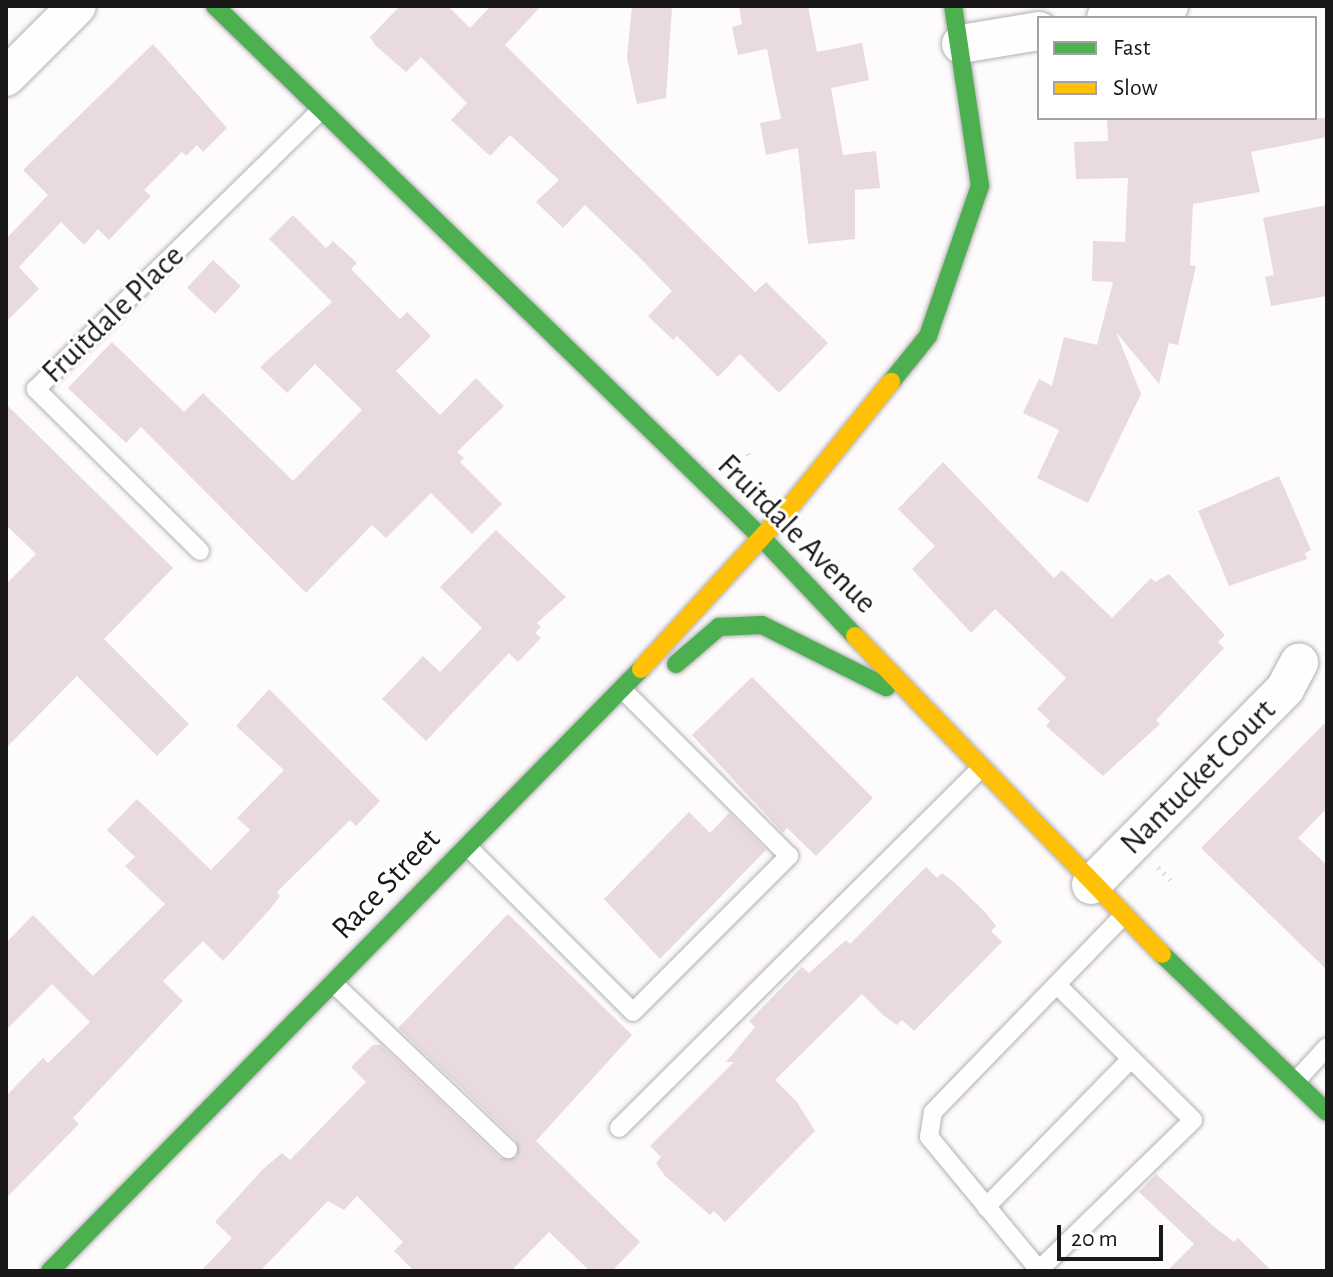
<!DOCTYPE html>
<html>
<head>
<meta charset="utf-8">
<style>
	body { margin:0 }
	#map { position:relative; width:1333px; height:1277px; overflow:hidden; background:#fefbfc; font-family:"Alegreya Sans",sans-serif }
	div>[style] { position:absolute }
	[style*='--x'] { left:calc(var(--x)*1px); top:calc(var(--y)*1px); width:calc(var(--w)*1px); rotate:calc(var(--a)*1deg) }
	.building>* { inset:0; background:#e8dae0; transform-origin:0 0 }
	.path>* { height:5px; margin-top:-2.5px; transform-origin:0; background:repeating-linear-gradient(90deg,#dfddde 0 2px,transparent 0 8px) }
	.roads { filter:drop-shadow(0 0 2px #b2afb0) drop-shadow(0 0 2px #b2afb0) }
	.lane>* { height:18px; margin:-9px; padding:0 9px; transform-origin:9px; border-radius:9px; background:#fffeff }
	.street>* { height:38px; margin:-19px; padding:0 19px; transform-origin:19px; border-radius:19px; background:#fffeff }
	.fast>* { height:18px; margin:-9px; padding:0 9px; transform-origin:9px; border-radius:9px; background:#4caf50 }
	.slow>* { height:18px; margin:-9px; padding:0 9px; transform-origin:9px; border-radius:9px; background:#ffc107 }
	span { translate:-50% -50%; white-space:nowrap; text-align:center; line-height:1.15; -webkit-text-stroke:6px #fff; paint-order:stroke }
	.street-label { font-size:32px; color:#1a1819 }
	.frame { position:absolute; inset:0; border:8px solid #1a1819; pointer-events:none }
	.legend { position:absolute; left:1037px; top:16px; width:280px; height:104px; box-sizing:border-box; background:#fff; border:2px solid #a3a3a3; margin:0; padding:10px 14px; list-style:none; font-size:24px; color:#1a1819 }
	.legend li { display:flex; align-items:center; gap:16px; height:40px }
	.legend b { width:40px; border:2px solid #a3a3a3 }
	.scale { position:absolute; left:1057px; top:1225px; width:106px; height:36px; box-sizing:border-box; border:4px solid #1a1819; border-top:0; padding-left:10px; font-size:24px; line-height:28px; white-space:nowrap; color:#1a1819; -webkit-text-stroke:6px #fff; paint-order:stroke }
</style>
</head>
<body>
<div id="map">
	<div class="building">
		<i style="clip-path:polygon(400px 6px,448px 6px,470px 28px,491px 6px,541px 6px,505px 45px,755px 292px,766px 282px,828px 343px,779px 393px,740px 354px,718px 377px,677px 336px,673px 340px,648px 316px,672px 291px,638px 256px,585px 205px,563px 228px,536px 202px,559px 180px,510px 135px,490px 156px,451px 120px,467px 103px,421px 57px,406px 72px,376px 46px,370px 37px)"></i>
		<i style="clip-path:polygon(632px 6px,672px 6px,666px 98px,637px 104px,627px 58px)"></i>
		<i style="clip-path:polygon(739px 6px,808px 6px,817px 52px,862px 43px,869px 80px,831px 88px,843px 155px,876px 151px,880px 188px,855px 190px,855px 239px,808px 244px,798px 148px,766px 155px,760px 123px,781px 119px,767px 49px,738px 55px,732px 27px,742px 24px)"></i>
		<i style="clip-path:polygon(153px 44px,227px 128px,203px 152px,197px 145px,186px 156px,182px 152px,144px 190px,151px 196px,109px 240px,98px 229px,84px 245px,61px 222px,19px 267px,39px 289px,6px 322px,6px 239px,48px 195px,23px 170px)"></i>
		<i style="clip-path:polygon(1107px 118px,1327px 118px,1327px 137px,1251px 152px,1260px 192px,1193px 204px,1190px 265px,1196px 266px,1178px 345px,1169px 343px,1159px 384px,1116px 332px,1141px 394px,1088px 503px,1037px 478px,1059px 430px,1023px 413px,1039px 379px,1052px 386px,1064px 337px,1097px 345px,1113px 282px,1092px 281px,1093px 241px,1125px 242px,1128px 178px,1076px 179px,1074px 142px,1108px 141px)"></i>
		<i style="clip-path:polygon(1327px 205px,1327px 296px,1271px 306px,1265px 277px,1274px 275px,1263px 218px)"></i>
		<i style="clip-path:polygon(293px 215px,326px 248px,333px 241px,357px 263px,351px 269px,400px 319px,407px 312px,431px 336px,396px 371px,440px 415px,476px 378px,504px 406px,457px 452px,464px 458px,460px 462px,502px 504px,472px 534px,431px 493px,386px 538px,372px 525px,306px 593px,141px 427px,126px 443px,68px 388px,112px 342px,184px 412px,203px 393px,293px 481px,362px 410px,315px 364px,287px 393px,260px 367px,332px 302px,269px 239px)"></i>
		<i style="left:213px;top:260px;width:38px;height:38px;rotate:43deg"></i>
		<i style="clip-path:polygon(6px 404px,173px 568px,104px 639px,189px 724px,157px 756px,77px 676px,6px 748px,6px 584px,36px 554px,6px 525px)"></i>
		<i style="clip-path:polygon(943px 462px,1054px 578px,1062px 570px,1112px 618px,1151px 578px,1155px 582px,1169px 574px,1225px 635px,1218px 642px,1224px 648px,1156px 720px,1160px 724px,1103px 776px,1046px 726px,1050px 721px,1037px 709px,1066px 678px,995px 609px,971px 633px,912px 569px,935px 546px,898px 509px)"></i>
		<i style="clip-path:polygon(1279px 476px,1311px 550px,1305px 553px,1307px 559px,1229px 586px,1198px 511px)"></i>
		<i style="clip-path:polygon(496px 530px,566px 597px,537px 623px,541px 627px,535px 633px,541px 638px,518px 662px,509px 653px,426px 741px,382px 699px,423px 656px,440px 672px,482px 628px,440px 587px)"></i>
		<i style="clip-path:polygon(752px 677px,873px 798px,816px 856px,787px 828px,783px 833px,692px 735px)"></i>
		<i style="clip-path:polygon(269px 689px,380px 801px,356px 826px,350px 820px,277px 892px,280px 896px,270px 909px,223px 961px,203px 941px,163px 981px,183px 1001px,73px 1118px,79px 1124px,6px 1198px,6px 1096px,43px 1058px,48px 1063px,90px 1022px,52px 984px,6px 1030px,6px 943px,33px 915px,93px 976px,165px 904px,125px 866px,135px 857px,107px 830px,137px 799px,211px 870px,250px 830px,237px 818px,284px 770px,236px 726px)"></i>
		<i style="clip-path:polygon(1327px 721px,1327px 808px,1298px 838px,1327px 865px,1327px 970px,1201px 848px)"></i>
		<i style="clip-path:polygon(689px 812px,710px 833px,729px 813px,766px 850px,660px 959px,604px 899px)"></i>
		<i style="clip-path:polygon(926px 867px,937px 878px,942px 873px,955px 883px,985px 912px,996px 926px,991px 931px,1002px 942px,914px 1031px,902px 1020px,897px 1025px,883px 1015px,862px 994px,775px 1080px,797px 1102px,815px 1131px,725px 1222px,714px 1211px,710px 1215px,665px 1176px,656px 1163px,661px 1157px,650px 1146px,734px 1062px,726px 1062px,755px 1027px,749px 1021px,802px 967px,809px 973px,846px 940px,850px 944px)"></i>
		<i style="clip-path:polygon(508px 914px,632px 1035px,536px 1141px,640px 1242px,612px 1271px,590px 1271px,549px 1232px,511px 1271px,414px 1271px,394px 1251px,403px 1242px,357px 1196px,344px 1210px,328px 1201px,260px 1271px,201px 1271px,232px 1238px,215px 1222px,263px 1169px,282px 1153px,290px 1160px,366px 1082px,351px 1067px,373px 1045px,381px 1045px,500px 1158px,517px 1157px,516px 1140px,398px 1028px)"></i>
		<i style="clip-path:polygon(1156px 1174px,1212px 1225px,1234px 1242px,1238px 1238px,1272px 1271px,1167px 1271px,1194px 1244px,1139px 1192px)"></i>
	</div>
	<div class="path">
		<i style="--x:748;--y:453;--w:6;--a:81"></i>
		<i style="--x:1158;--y:867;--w:23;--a:47"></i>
	</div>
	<div class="roads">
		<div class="lane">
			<i style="--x:200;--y:551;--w:231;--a:-135.4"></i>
			<i style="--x:36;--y:389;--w:397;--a:-44.4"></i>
			<i style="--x:468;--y:847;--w:233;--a:45"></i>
			<i style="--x:633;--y:1012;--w:221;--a:-45"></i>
			<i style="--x:789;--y:856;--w:233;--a:-135"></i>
			<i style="--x:334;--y:984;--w:240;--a:43.5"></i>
			<i style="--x:1296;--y:1081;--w:46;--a:-47.6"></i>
			<i style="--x:619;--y:1128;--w:508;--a:-44.84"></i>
			<i style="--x:986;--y:1207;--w:207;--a:-45.6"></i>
			<i style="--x:1041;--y:1268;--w:212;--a:-44.2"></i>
			<i style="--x:1193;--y:1120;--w:192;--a:-135.2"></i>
			<i style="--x:1040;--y:1271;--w:174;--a:-129.6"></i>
			<i style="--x:929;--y:1137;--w:25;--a:-81"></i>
			<i style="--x:933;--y:1112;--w:272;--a:-45.9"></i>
		</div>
		<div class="street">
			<i style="--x:1106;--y:18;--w:64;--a:-10.8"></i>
			<i style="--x:961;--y:44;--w:79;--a:-9.5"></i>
			<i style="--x:6;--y:77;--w:100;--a:-45"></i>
			<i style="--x:1091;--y:885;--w:276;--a:-45.3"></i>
			<i style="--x:1285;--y:689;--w:30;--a:-62"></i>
		</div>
		<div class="fast">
			<i style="--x:215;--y:6;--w:763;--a:44.2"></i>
			<i style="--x:762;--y:538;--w:135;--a:46.5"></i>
			<i style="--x:891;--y:382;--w:59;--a:-51.2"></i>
			<i style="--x:928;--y:336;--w:159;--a:-70.9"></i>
			<i style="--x:980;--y:186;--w:182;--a:-98.5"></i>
			<i style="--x:676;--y:664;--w:57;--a:-40.7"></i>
			<i style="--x:719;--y:627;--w:43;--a:-2.7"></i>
			<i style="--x:762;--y:625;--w:139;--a:26.6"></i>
			<i style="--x:1162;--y:954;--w:228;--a:43.8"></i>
			<i style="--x:50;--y:1271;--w:844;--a:-45.53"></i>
		</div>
		<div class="slow">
			<i style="--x:855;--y:636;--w:442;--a:46"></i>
			<i style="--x:641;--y:669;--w:225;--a:-47.5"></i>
			<i style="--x:793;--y:503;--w:156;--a:-51"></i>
		</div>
	</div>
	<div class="street-label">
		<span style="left:113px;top:314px;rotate:-44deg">Fruitdale Place</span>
		<span style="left:797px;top:534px;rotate:45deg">Fruitdale Avenue</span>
		<span style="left:1198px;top:777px;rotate:-45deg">Nantucket Court</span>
		<span style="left:386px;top:884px;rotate:-46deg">Race Street</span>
	</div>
	<div class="frame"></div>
	<ul class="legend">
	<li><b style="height:10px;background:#4caf50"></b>Fast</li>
	<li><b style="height:10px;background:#ffc107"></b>Slow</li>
	</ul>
	<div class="scale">20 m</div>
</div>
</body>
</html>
